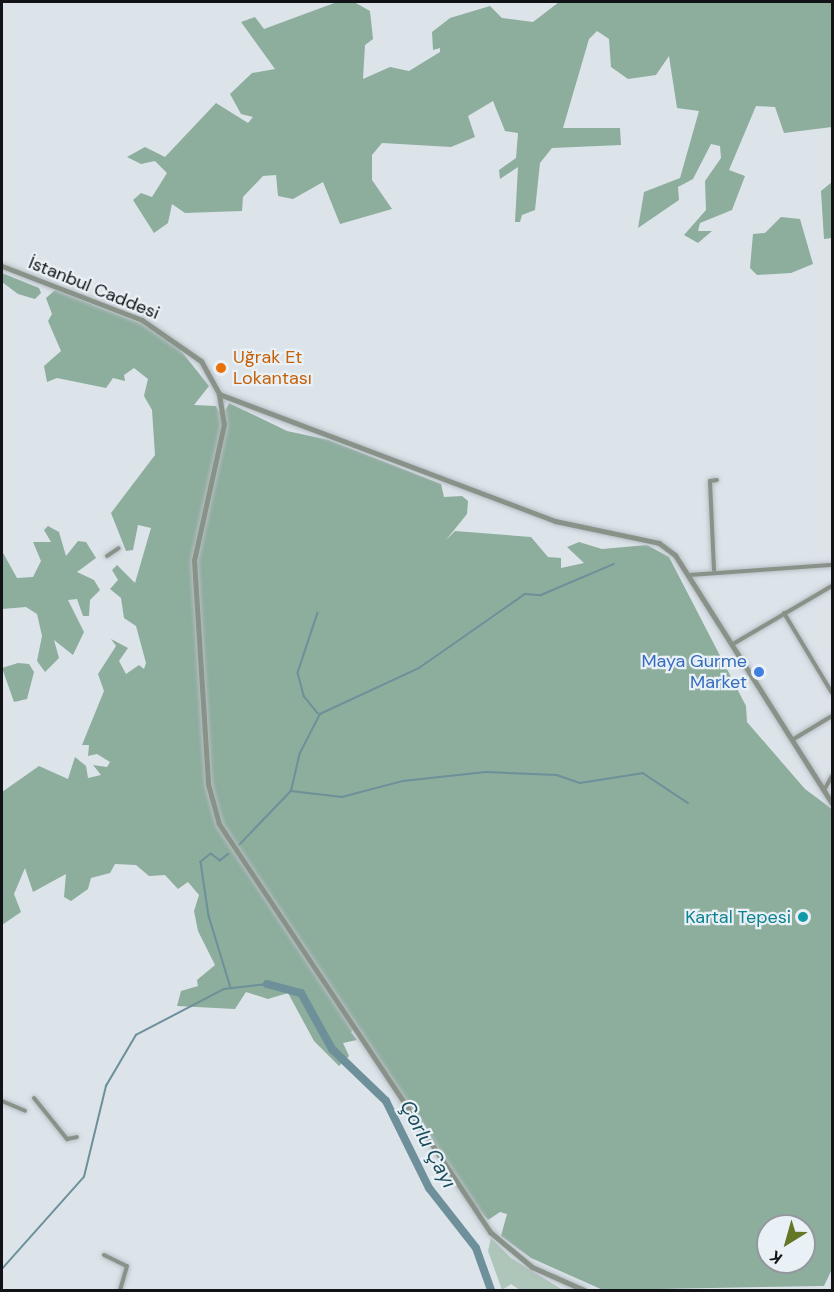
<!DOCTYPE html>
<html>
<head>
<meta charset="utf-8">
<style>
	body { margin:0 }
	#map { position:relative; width:834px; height:1292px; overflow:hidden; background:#dce4ea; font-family:"DM Sans",sans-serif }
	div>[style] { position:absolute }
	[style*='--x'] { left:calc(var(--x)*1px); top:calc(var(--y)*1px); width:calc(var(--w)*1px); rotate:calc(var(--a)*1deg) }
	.green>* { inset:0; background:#aec5b9 }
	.forest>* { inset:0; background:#8dad9d }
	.stream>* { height:1.5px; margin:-0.75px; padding:0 0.75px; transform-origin:0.75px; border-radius:0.75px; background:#6d909a }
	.river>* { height:8px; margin:-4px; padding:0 4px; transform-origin:4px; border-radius:4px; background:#6d909a }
	.roads { filter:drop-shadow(0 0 2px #b7bec4) drop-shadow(0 0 2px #b7bec4) }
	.minor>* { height:4px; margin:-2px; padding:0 2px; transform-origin:2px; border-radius:2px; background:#899288 }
	.tertiary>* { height:5px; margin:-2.5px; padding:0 2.5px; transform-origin:2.5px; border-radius:2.5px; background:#899288 }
	.dots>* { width:16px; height:16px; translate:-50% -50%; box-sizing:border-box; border:3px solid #e9f1f7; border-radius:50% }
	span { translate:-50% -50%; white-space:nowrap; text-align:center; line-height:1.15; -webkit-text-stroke:4.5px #e9f1f7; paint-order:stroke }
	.street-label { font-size:18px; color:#111316 }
	.food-label { font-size:18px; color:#c56008 }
	.left { translate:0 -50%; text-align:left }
	.shop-label { font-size:18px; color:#366cbe }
	.right { translate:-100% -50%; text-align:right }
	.culture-label { font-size:18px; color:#0d838f }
	.water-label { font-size:20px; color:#1a4d5a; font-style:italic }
	.frame { position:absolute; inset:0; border:3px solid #111316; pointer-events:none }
	.north { position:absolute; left:756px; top:1214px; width:60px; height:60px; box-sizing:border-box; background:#e9f1f7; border:2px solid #93989d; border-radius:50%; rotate:217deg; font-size:16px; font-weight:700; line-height:24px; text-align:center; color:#111316 }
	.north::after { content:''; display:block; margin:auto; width:21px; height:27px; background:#637726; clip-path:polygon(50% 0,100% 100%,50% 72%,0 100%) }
</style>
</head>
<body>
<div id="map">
	<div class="green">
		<i style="clip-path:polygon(491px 1238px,511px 1258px,563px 1290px,520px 1290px,511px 1284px,502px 1290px,488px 1251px)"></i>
	</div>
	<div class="forest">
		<i style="clip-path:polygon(337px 2px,354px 2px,370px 11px,373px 39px,365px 45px,363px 79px,390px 67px,409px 71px,440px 52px,440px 48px,433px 50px,432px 32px,450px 18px,490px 6px,502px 18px,533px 22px,559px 2px,832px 2px,832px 127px,784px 133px,775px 107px,756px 106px,729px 170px,745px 176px,732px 210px,700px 223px,698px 231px,712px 231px,698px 243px,684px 235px,706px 210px,705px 181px,721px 158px,720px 146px,711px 144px,693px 179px,678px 187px,679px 200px,638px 228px,644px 192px,680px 178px,699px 111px,677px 108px,669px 56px,656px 75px,628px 79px,611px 67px,609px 39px,597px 31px,589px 39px,563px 128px,620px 128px,621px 145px,552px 148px,540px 163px,535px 210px,522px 215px,520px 222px,515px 222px,518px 167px,500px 179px,499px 170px,516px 158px,518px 133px,505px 131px,493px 101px,468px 116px,475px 137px,451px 147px,382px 143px,372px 155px,372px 180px,392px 209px,340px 224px,323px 182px,293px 199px,278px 196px,276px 175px,263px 176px,243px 197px,242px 211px,185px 213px,172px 204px,168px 223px,154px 233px,133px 200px,141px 193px,152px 197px,167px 173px,155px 161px,141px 164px,127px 157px,145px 147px,165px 157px,216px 103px,248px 123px,253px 117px,241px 114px,230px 94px,252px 73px,275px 69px,241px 22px,255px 17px,264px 29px)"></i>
		<i style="clip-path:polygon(832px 182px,832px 238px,824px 239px,821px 191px)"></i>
		<i style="clip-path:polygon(781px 217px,800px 219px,813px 264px,791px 273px,757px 275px,750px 268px,753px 234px,765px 233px)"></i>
		<i style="clip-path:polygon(2px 273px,39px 288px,41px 293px,35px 299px,18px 294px,2px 282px)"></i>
		<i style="clip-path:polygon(evenodd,55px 290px,143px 324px,174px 342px,209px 386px,194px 405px,216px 406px,222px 417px,229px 403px,287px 431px,329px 440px,441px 484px,444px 497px,462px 496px,468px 501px,467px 514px,446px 540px,455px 531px,531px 537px,548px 557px,561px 558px,561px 568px,584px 563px,567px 547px,579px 542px,602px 549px,647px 545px,669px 557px,746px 706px,747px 722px,805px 789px,832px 809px,832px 1269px,824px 1286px,603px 1290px,531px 1258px,501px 1236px,507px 1214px,500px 1212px,488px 1220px,476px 1207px,356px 1027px,351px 1032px,357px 1040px,343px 1043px,349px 1056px,339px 1066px,314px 1041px,288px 993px,268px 999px,246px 992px,235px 1009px,177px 1006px,181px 991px,198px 986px,197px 980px,215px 965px,198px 931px,194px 911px,199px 895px,188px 882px,178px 889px,165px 875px,149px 876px,136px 865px,115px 864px,110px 873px,91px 878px,88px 889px,71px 901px,64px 897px,66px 874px,33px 892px,25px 868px,14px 894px,21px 912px,2px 925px,2px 792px,39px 766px,68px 779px,75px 757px,86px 766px,88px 778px,101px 775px,93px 765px,107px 767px,110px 762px,97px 754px,88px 756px,89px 745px,82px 745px,104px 691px,98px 674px,116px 646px,111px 639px,128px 648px,119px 661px,126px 674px,139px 665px,144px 669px,146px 663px,136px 626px,124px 618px,121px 598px,110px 589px,118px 580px,112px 570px,117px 565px,135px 583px,151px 528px,138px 525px,133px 550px,126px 551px,111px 513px,155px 455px,152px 410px,144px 396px,148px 379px,134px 368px,124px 375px,125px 381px,113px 378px,106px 388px,57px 378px,47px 382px,44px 366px,61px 351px,48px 321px,52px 314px,46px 298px,55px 290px,768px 1226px,804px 1226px,804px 1262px,768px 1262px,768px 1226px)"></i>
		<i style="clip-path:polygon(48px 526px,59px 532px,66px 556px,78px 541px,86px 542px,96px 558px,77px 572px,94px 580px,100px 590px,90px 600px,89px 616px,83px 616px,77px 599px,68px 600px,84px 632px,73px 655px,54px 640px,59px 658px,45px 672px,37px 661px,42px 636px,37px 614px,26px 607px,2px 609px,2px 551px,17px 578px,33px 577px,41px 561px,33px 542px,51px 542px,44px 530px)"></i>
		<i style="clip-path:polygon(18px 663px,29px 664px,34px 672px,27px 699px,14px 702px,2px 668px)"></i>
	</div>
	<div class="stream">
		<i style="--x:318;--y:613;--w:63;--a:108.4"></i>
		<i style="--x:298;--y:673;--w:24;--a:75"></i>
		<i style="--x:304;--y:696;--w:22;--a:51"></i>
		<i style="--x:291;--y:791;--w:37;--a:-77"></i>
		<i style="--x:299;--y:755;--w:46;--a:-62.9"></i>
		<i style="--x:320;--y:714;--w:109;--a:-24.9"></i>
		<i style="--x:419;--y:668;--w:129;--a:-34.9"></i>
		<i style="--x:525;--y:594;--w:16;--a:4"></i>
		<i style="--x:541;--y:595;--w:79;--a:-23"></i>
		<i style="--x:239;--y:845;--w:75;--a:-46.1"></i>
		<i style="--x:291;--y:791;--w:51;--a:6.7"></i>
		<i style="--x:342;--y:797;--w:63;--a:-14.7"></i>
		<i style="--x:403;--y:781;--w:83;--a:-6.2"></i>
		<i style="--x:486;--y:772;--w:71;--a:2.4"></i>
		<i style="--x:557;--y:775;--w:24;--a:19"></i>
		<i style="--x:580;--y:783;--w:64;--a:-9"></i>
		<i style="--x:643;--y:773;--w:54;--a:33.7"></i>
		<i style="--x:229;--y:854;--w:11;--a:142"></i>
		<i style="--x:220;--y:861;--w:11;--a:-142"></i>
		<i style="--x:211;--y:854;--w:13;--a:141"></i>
		<i style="--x:201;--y:862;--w:55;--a:81.6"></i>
		<i style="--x:209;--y:916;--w:75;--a:73"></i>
		<i style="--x:2;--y:1269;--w:123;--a:-48.3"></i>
		<i style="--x:84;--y:1177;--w:94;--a:-76.4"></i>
		<i style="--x:106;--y:1086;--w:59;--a:-59.5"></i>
		<i style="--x:136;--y:1035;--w:99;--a:-27.6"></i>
		<i style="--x:224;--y:989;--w:43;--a:-6.6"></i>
	</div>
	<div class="river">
		<i style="--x:267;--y:984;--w:35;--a:15"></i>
		<i style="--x:301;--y:993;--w:64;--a:61"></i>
		<i style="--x:332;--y:1049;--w:75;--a:43.9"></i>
		<i style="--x:386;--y:1101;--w:97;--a:63.7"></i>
		<i style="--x:429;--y:1188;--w:76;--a:51.9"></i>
		<i style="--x:476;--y:1248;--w:45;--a:70.3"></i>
	</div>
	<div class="roads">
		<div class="minor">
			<i style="--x:107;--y:556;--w:14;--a:-34"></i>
			<i style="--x:714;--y:570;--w:89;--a:-92.6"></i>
			<i style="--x:710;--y:481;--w:7;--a:-8"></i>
			<i style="--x:688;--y:575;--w:144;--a:-4"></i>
			<i style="--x:784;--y:613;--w:93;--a:59"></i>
			<i style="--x:733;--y:644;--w:115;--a:-30.4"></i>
			<i style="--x:792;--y:740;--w:47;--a:-31"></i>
			<i style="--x:824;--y:790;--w:16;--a:-60"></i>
			<i style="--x:34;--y:1098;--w:53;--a:51.2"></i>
			<i style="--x:67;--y:1139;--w:10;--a:-11"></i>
			<i style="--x:2;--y:1101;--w:25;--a:23"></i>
			<i style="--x:104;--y:1255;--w:25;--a:26"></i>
			<i style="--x:127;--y:1266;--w:25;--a:106"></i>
		</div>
		<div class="tertiary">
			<i style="--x:2;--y:266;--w:150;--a:21.1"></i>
			<i style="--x:142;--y:320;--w:72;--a:34.8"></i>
			<i style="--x:201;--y:361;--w:38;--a:61"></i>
			<i style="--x:219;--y:394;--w:30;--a:81"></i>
			<i style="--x:224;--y:424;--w:139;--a:102.4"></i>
			<i style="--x:194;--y:560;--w:224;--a:86.4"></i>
			<i style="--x:208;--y:784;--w:41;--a:74.6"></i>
			<i style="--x:219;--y:824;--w:490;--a:56.4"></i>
			<i style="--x:490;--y:1232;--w:55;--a:39.8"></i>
			<i style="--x:532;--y:1267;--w:57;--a:23.9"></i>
			<i style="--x:219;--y:394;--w:359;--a:20.7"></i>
			<i style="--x:555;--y:521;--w:106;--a:11.9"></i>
			<i style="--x:659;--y:543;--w:20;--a:37"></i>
			<i style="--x:675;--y:555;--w:294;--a:57.7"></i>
		</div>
	</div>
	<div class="dots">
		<i style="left:221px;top:368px;background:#e8710a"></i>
		<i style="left:759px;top:672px;background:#3f7fe0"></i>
		<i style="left:803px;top:917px;background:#0f9aa8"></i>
	</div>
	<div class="street-label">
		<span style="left:94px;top:288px;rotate:22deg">İstanbul Caddesi</span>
	</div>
	<div class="food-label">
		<span class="left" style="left:233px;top:368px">Uğrak Et<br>Lokantası</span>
	</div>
	<div class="shop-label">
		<span class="right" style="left:747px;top:672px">Maya Gurme<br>Market</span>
	</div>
	<div class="culture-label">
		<span class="right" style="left:791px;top:917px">Kartal Tepesi</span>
	</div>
	<div class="water-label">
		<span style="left:428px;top:1144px;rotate:62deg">Çorlu Çayı</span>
	</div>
	<div class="frame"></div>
	<div class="north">K</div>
</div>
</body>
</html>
